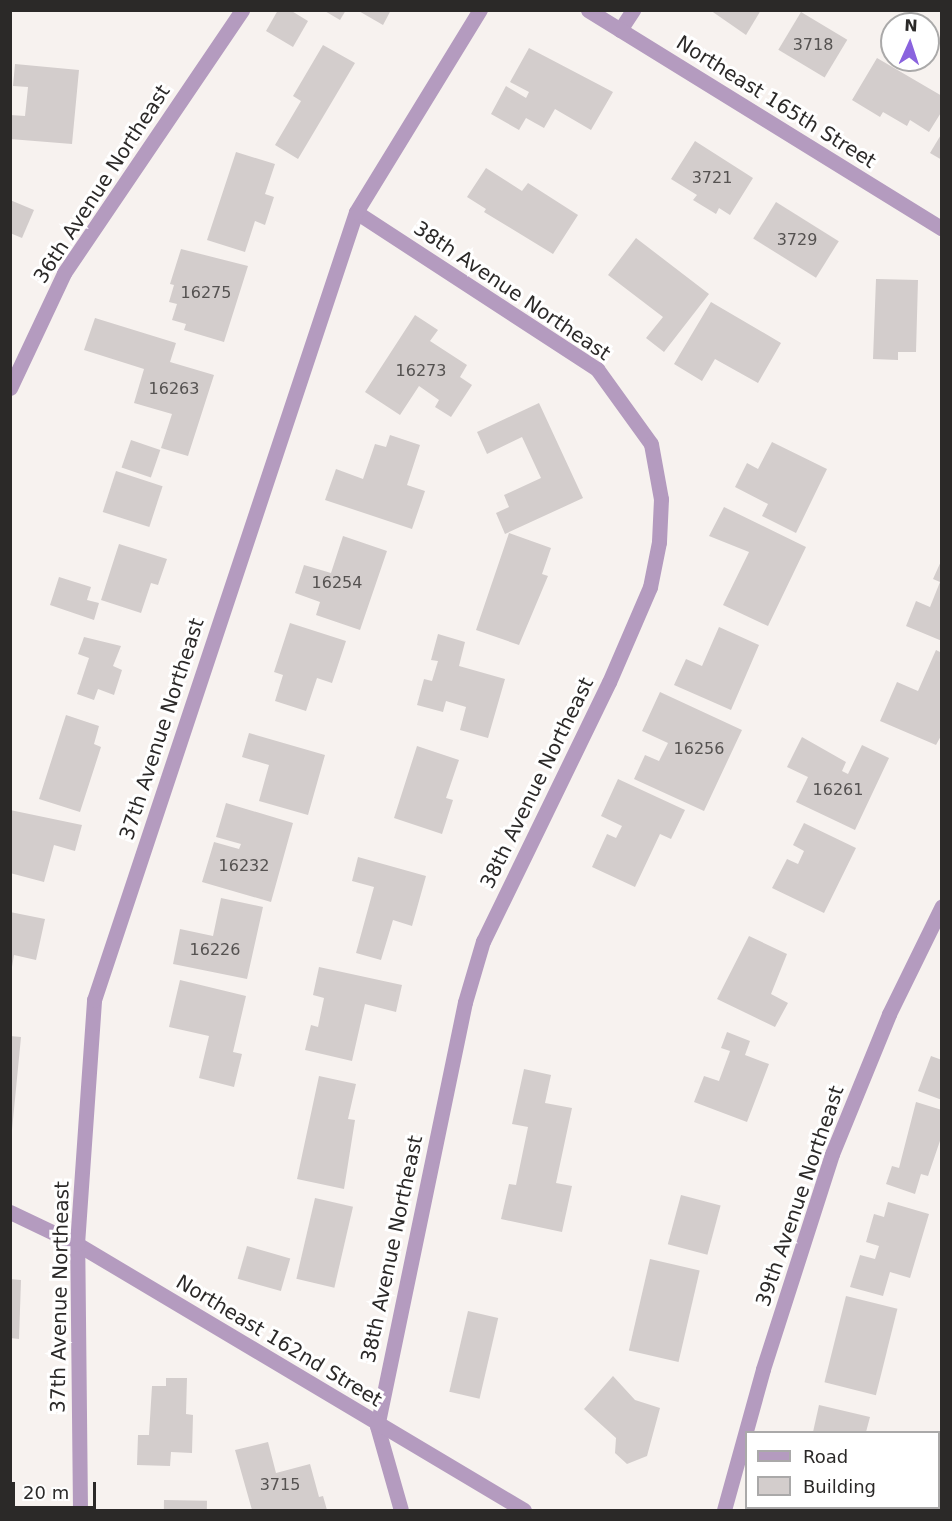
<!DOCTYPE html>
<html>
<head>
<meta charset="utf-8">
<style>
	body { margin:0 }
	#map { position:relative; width:952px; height:1521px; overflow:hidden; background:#f7f2ef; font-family:"DejaVu Sans",sans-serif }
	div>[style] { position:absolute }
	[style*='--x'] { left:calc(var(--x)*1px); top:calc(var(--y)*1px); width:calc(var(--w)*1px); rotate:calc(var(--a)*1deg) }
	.building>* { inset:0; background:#d3cdcc; transform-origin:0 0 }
	.lane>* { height:15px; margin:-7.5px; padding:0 7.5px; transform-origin:7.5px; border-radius:7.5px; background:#b49bbf }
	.street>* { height:15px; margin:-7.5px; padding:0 7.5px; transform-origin:7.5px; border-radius:7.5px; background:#b49bbf }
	span { translate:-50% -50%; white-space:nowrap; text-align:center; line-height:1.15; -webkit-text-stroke:6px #fff; paint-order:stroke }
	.number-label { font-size:16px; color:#555251 }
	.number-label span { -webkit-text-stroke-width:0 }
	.street-label { font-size:20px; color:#2b2928 }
	.frame { position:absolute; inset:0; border:12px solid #2b2928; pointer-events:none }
	.legend { position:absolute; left:745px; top:1431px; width:195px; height:78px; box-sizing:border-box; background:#fff; border:2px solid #aaa9a9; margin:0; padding:8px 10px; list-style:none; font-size:18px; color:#2b2928 }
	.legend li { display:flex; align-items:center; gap:12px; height:30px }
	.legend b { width:30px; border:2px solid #aaa9a9 }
	.north { position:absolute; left:880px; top:12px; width:60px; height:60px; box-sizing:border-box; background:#fff; border:2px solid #aaa9a9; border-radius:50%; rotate:3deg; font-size:16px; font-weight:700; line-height:24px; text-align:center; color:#2b2928 }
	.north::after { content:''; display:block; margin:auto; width:21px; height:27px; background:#8a63de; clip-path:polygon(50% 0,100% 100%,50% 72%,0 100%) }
	.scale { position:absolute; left:12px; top:1482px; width:84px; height:27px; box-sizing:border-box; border:3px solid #2b2928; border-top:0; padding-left:8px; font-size:18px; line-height:21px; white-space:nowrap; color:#2b2928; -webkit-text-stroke:4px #fff; paint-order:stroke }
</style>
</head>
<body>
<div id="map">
	<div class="building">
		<i style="clip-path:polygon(278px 10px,290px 10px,308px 21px,293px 47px,266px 31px)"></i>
		<i style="clip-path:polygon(323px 10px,346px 10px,340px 20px)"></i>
		<i style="clip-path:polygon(357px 10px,391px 10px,383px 25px)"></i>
		<i style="clip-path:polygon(710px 10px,761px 10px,746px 35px)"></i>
		<i style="left:801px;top:12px;width:54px;height:44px;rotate:31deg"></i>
		<i style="clip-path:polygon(323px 45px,355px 63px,298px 159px,275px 145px,301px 101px,293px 96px)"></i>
		<i style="clip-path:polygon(529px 48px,613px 92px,591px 130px,555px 109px,544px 128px,526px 118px,519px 130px,491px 114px,506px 86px,526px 98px,529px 92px,510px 82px)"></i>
		<i style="clip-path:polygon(877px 58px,942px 96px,942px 111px,929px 132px,910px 120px,907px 126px,883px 112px,880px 117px,852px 100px)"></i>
		<i style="clip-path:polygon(15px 64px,79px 70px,72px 144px,10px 139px,10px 115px,25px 116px,28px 87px,13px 86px)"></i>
		<i style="clip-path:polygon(942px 133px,942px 160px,930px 153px)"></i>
		<i style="clip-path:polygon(695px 141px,753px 178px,730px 215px,719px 208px,716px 214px,693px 200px,697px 195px,671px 179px)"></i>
		<i style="clip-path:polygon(236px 152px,275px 164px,265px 194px,274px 197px,265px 225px,255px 221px,245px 252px,207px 240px)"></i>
		<i style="clip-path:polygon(486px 168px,522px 191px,528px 183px,578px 215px,553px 254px,484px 212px,486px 209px,467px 197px)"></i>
		<i style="clip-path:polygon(10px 200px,34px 210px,22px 238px,10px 233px)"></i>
		<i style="left:776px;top:202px;width:74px;height:43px;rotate:32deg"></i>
		<i style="clip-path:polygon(636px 238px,709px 294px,664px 352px,646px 338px,663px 317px,608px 275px)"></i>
		<i style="clip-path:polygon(181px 249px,248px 266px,224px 342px,184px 330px,186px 324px,172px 320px,177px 304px,169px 302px,174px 285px,170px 284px)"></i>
		<i style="clip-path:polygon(876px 279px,918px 280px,916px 352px,898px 352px,898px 360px,873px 359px)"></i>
		<i style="clip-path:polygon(711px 302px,781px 343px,758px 383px,715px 359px,702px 381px,674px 364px)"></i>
		<i style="clip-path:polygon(415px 315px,438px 330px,430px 341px,467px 365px,460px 377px,472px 385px,451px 417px,435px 407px,439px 400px,419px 386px,400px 415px,365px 392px)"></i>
		<i style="clip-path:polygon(95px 318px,176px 343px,170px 362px,214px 375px,188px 456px,161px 448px,172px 414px,134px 403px,144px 369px,84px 350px)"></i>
		<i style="clip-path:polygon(539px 403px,583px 498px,505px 534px,496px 513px,509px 507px,504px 495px,541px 478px,522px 437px,487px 454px,477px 432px)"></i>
		<i style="clip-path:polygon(390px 435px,420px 445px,407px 485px,425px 491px,412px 529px,325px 500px,336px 469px,363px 479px,375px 444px,386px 447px)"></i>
		<i style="left:131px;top:440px;width:31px;height:29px;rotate:19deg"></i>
		<i style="clip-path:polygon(772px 442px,827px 469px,796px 533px,762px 516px,768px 504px,735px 487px,747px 463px,758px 469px)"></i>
		<i style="left:116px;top:471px;width:49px;height:43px;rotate:18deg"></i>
		<i style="clip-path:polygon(724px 507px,806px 547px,768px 626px,723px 605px,749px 552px,709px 536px)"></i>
		<i style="clip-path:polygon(509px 533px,551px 548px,542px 574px,548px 576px,519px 645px,476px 630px)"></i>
		<i style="clip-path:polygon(343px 536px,387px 551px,360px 630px,316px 615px,320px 602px,295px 593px,304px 565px,331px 573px)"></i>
		<i style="clip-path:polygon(119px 544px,167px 559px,158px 585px,151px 583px,141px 613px,101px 600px)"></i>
		<i style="clip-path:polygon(942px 559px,942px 641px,906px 626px,916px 601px,930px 607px,940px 582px,933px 579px)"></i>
		<i style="clip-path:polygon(59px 577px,91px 587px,87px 600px,99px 603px,94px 620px,50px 605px)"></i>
		<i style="clip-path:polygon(290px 623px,346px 641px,332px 683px,317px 678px,306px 711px,275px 701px,283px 675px,274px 672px)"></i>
		<i style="clip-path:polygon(719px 627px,759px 645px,731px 710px,674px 685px,686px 659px,702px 666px)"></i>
		<i style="clip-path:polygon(438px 634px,465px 642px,459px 666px,505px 679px,488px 738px,460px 730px,466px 707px,446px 701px,443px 712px,417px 705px,424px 679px,432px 681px,438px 661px,431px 660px)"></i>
		<i style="clip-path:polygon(84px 637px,121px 646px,113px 666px,122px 670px,114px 695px,98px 689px,94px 700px,77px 694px,89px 658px,78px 654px)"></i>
		<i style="clip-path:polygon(936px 650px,942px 653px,942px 734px,936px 745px,880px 721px,897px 682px,918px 691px)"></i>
		<i style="clip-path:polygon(660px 692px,742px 730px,704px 811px,634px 779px,645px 755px,659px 761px,668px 743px,642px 731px)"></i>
		<i style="clip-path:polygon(66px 715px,99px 726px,94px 744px,101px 747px,80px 812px,39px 799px)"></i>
		<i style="clip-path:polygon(249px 733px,325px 755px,308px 815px,259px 801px,269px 765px,242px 757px)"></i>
		<i style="clip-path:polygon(802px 737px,846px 762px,842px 771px,848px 774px,862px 745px,889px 758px,855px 830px,796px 802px,808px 777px,787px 767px)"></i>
		<i style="clip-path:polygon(417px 746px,459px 760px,446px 798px,453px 800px,442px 834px,394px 818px)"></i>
		<i style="clip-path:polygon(618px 779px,685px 810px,671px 839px,660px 834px,635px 887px,592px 867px,607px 834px,616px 838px,622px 826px,601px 816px)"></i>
		<i style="clip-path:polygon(226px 803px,293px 823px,271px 902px,202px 882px,214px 842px,239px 849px,241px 844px,216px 837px)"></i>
		<i style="clip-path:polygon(10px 810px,82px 825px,75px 851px,54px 845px,44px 882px,10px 873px)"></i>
		<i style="clip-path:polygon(804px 823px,856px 848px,824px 913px,772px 888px,787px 859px,798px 864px,804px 851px,793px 845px)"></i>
		<i style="clip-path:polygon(358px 857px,426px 876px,412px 926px,393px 920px,381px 960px,356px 953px,374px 887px,352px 881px)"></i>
		<i style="clip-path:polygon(221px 898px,263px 907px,247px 979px,173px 964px,180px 929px,213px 936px)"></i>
		<i style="clip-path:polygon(10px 912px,45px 919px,36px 960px,14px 955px,12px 967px)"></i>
		<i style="clip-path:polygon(749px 936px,787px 954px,771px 994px,788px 1003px,775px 1027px,717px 999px)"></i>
		<i style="clip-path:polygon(319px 967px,402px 985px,396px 1012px,365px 1004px,352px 1061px,305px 1050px,311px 1025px,318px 1027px,324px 998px,313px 995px)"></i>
		<i style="clip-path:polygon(180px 980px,246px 996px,233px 1052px,242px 1054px,234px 1087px,199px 1078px,209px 1036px,169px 1027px)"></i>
		<i style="clip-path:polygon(727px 1032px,750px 1041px,745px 1055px,769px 1064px,747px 1122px,694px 1102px,704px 1076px,719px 1081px,730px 1051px,721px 1048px)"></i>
		<i style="clip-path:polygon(10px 1036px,21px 1037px,12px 1130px,10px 1130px)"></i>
		<i style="clip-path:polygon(931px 1056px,942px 1060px,942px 1100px,918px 1091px)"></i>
		<i style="clip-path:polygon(524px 1069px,551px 1075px,545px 1103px,572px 1108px,556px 1183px,572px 1186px,562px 1232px,501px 1219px,509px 1184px,516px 1185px,528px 1127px,512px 1124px)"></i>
		<i style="clip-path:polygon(319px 1076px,356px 1084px,348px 1119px,355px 1120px,344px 1189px,297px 1179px)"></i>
		<i style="clip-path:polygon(916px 1102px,942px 1110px,942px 1135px,928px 1176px,921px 1174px,915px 1194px,886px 1184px,892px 1166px,899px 1168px)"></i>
		<i style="left:681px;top:1195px;width:41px;height:51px;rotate:15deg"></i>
		<i style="left:315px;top:1198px;width:39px;height:83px;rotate:13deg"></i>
		<i style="clip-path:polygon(888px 1202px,929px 1214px,910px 1278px,890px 1272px,883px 1296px,850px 1287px,860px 1255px,875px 1259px,879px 1246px,866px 1242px,874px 1214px,884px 1217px)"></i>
		<i style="left:247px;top:1246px;width:45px;height:34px;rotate:16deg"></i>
		<i style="left:650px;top:1259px;width:51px;height:94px;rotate:13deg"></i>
		<i style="clip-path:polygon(10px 1279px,21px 1280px,19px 1339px,10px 1338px)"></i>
		<i style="left:846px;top:1296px;width:53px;height:89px;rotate:14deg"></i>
		<i style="left:468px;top:1311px;width:31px;height:83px;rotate:13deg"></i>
		<i style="clip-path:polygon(613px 1376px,635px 1400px,660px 1408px,647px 1456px,627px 1464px,615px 1453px,616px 1438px,584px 1409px)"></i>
		<i style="clip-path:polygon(166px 1378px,187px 1378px,186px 1414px,193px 1415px,192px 1453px,171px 1452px,170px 1466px,137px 1465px,138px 1435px,149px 1435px,152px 1386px,166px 1386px)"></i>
		<i style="clip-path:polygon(819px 1405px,870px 1417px,866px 1432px,813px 1432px)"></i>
		<i style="clip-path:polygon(268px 1442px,276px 1473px,310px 1464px,319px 1497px,323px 1496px,327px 1510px,252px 1510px,235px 1450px)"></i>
		<i style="left:164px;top:1500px;width:43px;height:10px;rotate:1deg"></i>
	</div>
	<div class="lane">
		<i style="--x:620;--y:30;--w:24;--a:-57"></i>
	</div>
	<div class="street">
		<i style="--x:588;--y:10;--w:416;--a:31.7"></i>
		<i style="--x:356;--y:212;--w:288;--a:33.1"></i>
		<i style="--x:597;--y:369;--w:92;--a:54.2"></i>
		<i style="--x:651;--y:444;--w:56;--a:79.7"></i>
		<i style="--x:661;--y:499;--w:43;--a:92.7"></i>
		<i style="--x:659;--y:542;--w:46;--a:101.3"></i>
		<i style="--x:650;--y:587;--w:103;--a:113.3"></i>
		<i style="--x:609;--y:682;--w:288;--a:115.9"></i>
		<i style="--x:483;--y:941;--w:64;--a:106.4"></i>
		<i style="--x:465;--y:1002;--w:433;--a:101.7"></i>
		<i style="--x:377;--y:1426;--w:87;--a:74.1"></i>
		<i style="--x:10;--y:388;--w:127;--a:-64.8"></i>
		<i style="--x:64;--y:273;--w:318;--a:-55.9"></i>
		<i style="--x:10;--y:1212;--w:74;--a:25.5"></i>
		<i style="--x:77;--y:1244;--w:520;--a:30.76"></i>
		<i style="--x:80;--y:1510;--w:266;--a:-90.6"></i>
		<i style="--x:77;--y:1244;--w:245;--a:-86"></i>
		<i style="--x:94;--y:1000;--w:830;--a:-71.61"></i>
		<i style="--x:356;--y:212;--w:237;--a:-58.5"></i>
		<i style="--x:724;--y:1510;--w:146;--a:-74.5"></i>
		<i style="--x:763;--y:1369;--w:226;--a:-72.2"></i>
		<i style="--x:832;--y:1154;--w:151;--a:-67.8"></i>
		<i style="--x:889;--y:1014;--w:120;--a:-63.9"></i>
	</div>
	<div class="number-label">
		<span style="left:813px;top:45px">3718</span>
		<span style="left:712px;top:178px">3721</span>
		<span style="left:797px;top:240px">3729</span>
		<span style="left:206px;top:293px">16275</span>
		<span style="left:421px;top:371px">16273</span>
		<span style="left:174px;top:389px">16263</span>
		<span style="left:337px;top:583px">16254</span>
		<span style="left:699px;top:749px">16256</span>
		<span style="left:838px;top:790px">16261</span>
		<span style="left:244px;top:866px">16232</span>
		<span style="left:215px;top:950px">16226</span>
		<span style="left:280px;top:1485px">3715</span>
	</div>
	<div class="street-label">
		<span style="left:776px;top:102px;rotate:32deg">Northeast 165th Street</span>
		<span style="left:102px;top:184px;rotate:-57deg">36th Avenue Northeast</span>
		<span style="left:512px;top:291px;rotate:34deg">38th Avenue Northeast</span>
		<span style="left:162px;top:729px;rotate:-72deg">37th Avenue Northeast</span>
		<span style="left:537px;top:783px;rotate:-64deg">38th Avenue Northeast</span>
		<span style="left:800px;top:1196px;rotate:-71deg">39th Avenue Northeast</span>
		<span style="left:392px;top:1249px;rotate:-78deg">38th Avenue Northeast</span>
		<span style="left:60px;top:1297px;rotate:-89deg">37th Avenue Northeast</span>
		<span style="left:279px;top:1341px;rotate:31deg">Northeast 162nd Street</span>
	</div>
	<div class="frame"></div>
	<ul class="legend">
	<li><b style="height:8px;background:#b49bbf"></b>Road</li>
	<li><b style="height:16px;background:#d3cdcc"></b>Building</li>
	</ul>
	<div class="north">N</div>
	<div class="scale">20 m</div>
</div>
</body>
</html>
